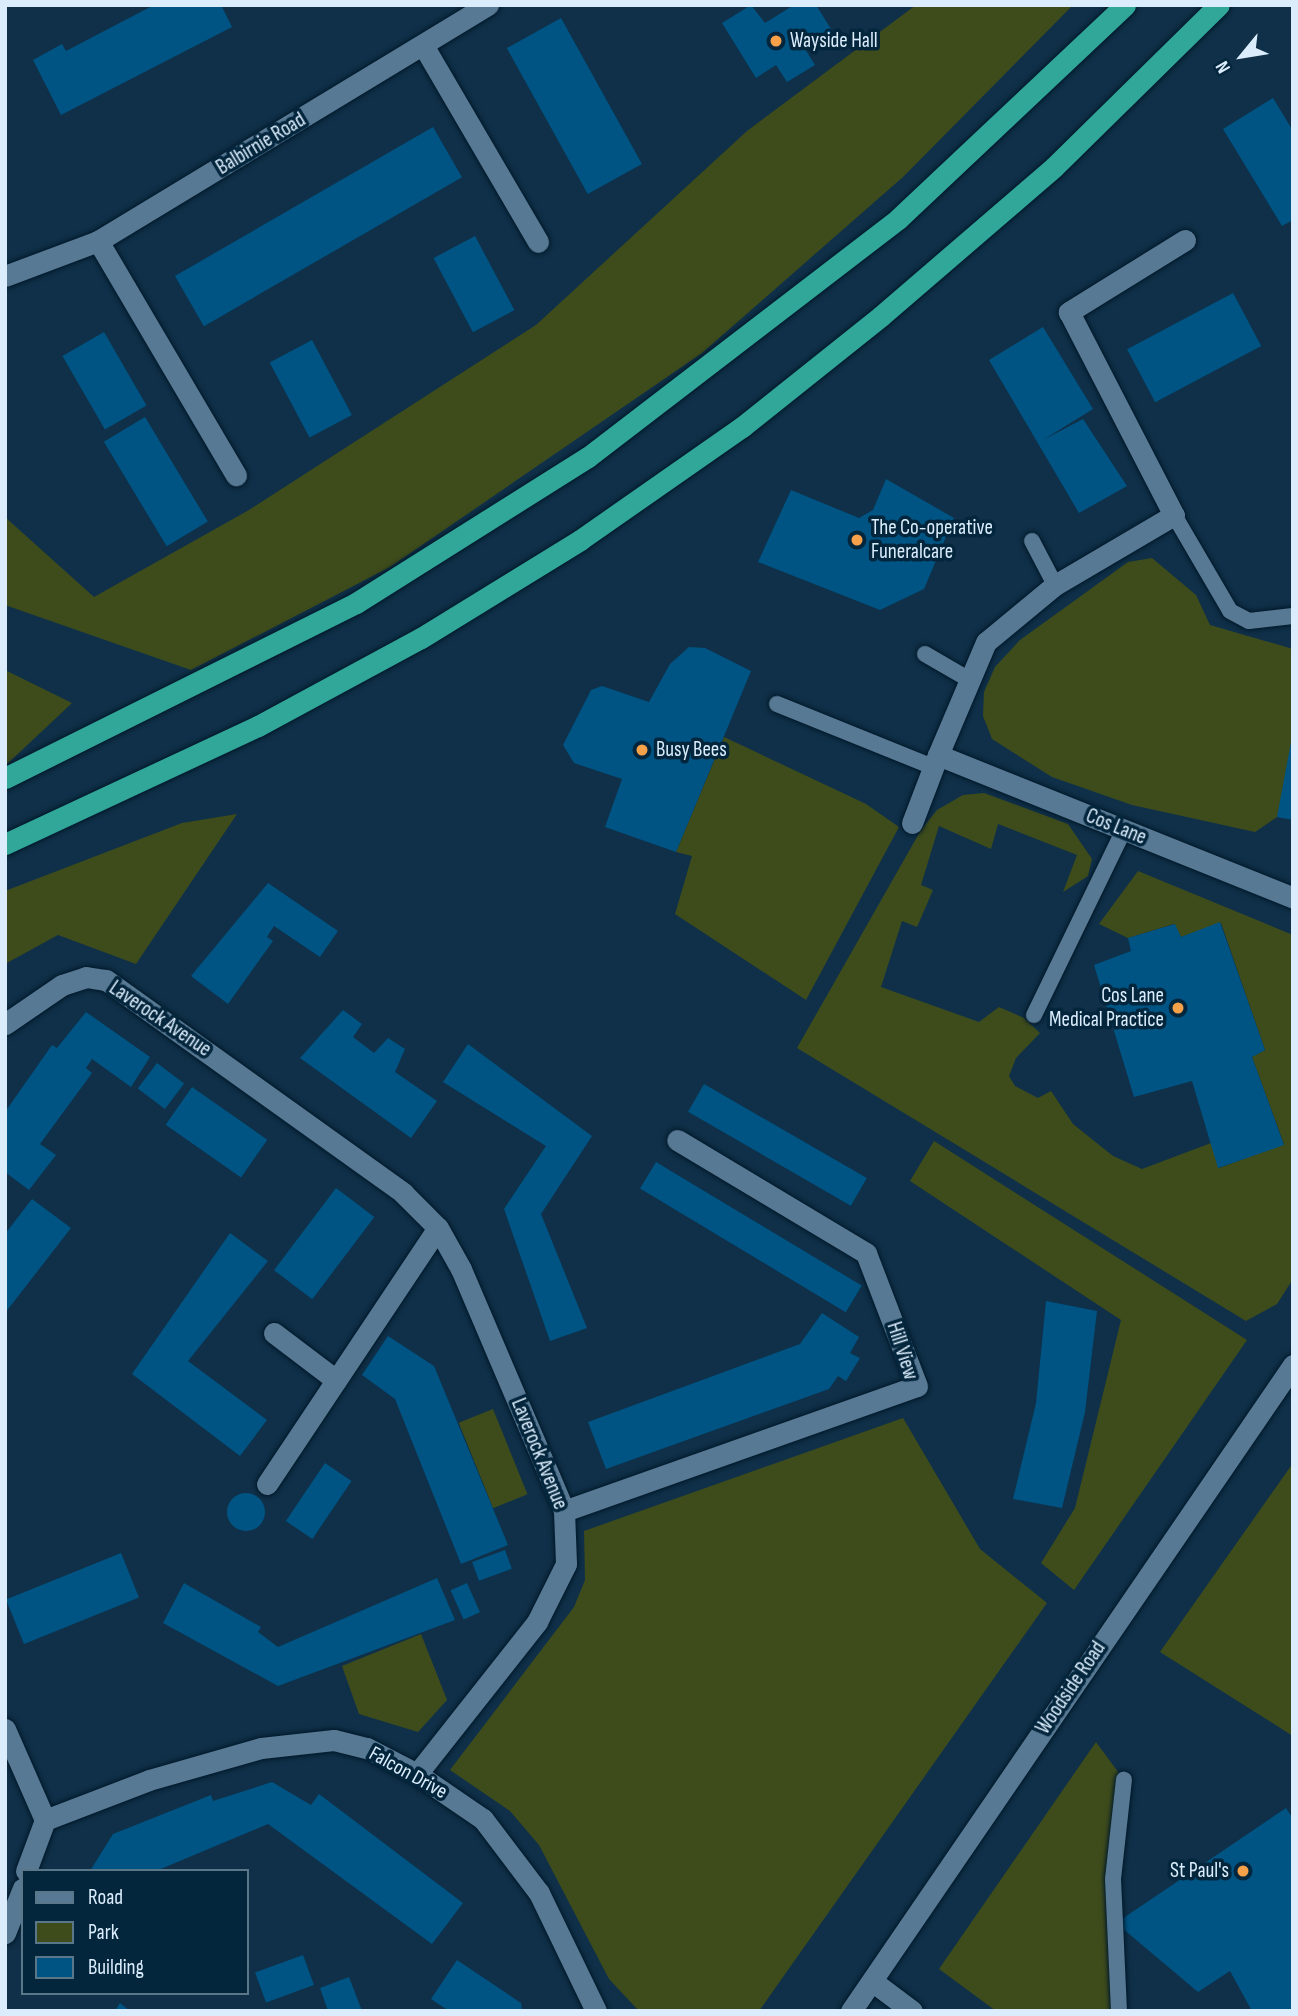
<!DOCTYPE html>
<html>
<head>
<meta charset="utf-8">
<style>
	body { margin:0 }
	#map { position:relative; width:1298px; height:2016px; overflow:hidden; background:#0f3048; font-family:"Sofia Sans Condensed",sans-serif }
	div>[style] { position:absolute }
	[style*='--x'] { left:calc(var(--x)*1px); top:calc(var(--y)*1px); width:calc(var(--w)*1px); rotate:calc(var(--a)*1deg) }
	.green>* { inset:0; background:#3e4c1c; transform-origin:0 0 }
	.building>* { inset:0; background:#005483; transform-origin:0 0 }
	.round { border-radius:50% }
	.roads { filter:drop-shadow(0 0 2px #011829) drop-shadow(0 0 2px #011829) }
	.lane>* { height:16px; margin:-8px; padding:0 8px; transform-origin:8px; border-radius:8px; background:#577994 }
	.street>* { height:21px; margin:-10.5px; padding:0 10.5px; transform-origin:10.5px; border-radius:10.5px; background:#577994 }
	.secondary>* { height:21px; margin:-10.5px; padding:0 10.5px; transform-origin:10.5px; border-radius:10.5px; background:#577994 }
	.highway>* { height:21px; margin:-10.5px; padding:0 10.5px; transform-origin:10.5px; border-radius:10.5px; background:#30a798 }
	.dots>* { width:19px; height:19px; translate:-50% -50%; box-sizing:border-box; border:4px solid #04263d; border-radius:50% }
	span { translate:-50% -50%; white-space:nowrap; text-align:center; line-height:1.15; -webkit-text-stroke:7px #04263d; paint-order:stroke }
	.poi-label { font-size:21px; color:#dbedfc }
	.left { translate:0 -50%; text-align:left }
	.right { translate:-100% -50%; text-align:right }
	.street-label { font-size:21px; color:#dbedfc }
	.frame { position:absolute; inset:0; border:7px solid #dbedfc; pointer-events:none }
	.legend { position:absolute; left:21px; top:1869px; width:228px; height:126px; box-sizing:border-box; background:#04263d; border:2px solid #5a7689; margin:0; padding:9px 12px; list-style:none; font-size:21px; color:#dbedfc }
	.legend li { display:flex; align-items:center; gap:14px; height:35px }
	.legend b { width:35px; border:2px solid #5a7689 }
	.north { position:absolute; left:1207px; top:21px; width:70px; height:70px; -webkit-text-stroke:5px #04263d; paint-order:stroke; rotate:240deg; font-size:19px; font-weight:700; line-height:28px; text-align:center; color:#dbedfc }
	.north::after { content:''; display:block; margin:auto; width:24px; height:32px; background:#dbedfc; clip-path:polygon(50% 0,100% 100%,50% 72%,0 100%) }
</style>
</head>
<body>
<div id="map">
	<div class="green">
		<i style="clip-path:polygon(916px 5px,1073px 5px,903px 177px,702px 353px,390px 567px,191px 670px,5px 605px,5px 517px,94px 597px,249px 510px,536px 325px,747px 131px)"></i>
		<i style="clip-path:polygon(1152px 558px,1196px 595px,1210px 625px,1293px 649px,1293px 746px,1277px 817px,1255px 832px,1132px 805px,1052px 777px,992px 739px,983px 716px,984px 692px,995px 667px,1020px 640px,1128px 562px)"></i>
		<i style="clip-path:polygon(5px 670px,72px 703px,5px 766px)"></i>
		<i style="clip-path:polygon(724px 737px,866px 804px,899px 827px,806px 1000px,675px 914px,692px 856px,676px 852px)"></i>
		<i style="clip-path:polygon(984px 793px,1068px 824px,1092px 859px,1088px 876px,1063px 892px,1077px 855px,998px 824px,991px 849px,939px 826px,921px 885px,933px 890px,917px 927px,902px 921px,881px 987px,979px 1022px,999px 1007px,1024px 1018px,1040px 1033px,1016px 1058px,1009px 1076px,1015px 1086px,1038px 1098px,1051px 1091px,1073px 1124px,1113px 1156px,1142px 1169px,1211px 1143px,1219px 1168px,1284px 1144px,1252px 1057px,1265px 1050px,1221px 923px,1181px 937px,1174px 924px,1128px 938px,1099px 924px,1138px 871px,1293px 935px,1293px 1279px,1277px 1304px,1246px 1321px,797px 1048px,921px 830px,937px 810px,963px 795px)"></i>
		<i style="clip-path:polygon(237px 814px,136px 964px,58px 935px,5px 964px,5px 891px,182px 823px)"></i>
		<i style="clip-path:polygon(934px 1141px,1247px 1340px,1074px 1590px,1041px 1563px,1075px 1508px,1121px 1320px,910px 1181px)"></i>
		<i style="left:493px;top:1409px;width:92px;height:37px;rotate:68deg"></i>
		<i style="clip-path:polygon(903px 1418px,980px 1549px,1047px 1603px,759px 2011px,639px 2011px,609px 1979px,539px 1845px,510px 1811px,450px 1770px,574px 1607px,585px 1580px,584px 1531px)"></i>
		<i style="clip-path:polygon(1293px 1463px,1293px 1736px,1160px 1652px)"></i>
		<i style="clip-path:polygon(421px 1634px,447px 1700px,418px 1732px,359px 1714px,342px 1666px)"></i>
		<i style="clip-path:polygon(1096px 1742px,1124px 1780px,1116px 1923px,1121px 2011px,996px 2011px,939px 1969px)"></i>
	</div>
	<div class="building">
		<i style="clip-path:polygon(154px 5px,221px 5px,232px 27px,61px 115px,33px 60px,62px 44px,66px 51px)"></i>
		<i style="clip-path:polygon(751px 5px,765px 23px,794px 5px,816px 5px,833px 32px,805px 49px,815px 65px,787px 82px,776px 65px,756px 78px,722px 23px)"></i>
		<i style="left:561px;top:18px;width:167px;height:62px;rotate:61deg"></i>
		<i style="clip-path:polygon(1273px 98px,1293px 131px,1293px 220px,1282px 226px,1223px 129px)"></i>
		<i style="left:433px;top:127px;width:58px;height:298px;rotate:60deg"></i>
		<i style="left:475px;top:236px;width:84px;height:47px;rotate:62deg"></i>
		<i style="left:1233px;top:293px;width:60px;height:120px;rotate:62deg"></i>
		<i style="clip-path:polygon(1043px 327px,1093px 409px,1043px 440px,1083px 419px,1127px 486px,1079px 513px,989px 360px)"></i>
		<i style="left:104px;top:332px;width:85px;height:48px;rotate:60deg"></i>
		<i style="left:312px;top:340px;width:85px;height:48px;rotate:62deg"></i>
		<i style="left:145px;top:417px;width:122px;height:48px;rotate:59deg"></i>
		<i style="clip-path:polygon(886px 479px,954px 518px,924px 589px,880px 610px,758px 562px,791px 490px,859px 518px,873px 510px)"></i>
		<i style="clip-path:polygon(689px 647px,705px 648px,751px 671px,676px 852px,605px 827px,622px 779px,574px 763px,563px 745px,591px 690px,602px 686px,649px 702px,670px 664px)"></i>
		<i style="clip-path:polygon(1291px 742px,1293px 742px,1293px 820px,1277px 817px)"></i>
		<i style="clip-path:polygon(268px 883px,338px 931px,320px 957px,274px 926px,267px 937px,273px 941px,228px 1004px,191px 976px)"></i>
		<i style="clip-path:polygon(1220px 922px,1265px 1050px,1252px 1057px,1284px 1145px,1218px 1168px,1192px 1081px,1134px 1097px,1094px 965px,1131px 951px,1128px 938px,1175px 924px,1181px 937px)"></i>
		<i style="clip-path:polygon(343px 1010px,362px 1024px,353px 1037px,374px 1053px,388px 1038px,405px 1049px,395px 1072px,437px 1101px,411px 1138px,300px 1058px)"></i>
		<i style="clip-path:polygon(86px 1012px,150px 1057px,131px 1087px,92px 1059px,86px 1068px,92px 1073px,40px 1144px,56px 1155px,29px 1190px,5px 1172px,5px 1112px,52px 1045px,57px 1048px)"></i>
		<i style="clip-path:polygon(468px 1044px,592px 1136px,541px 1214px,587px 1328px,550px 1341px,504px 1209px,546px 1146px,443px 1082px)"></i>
		<i style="left:157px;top:1063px;width:34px;height:32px;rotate:37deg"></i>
		<i style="left:704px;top:1084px;width:188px;height:32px;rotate:30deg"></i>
		<i style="left:192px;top:1087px;width:92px;height:46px;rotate:35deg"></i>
		<i style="left:656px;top:1162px;width:240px;height:31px;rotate:31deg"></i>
		<i style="left:336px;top:1188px;width:48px;height:103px;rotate:37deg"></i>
		<i style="clip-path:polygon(32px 1199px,71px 1228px,5px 1313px,5px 1234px)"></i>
		<i style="clip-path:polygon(230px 1233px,268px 1261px,188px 1361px,267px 1420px,240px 1456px,132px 1374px)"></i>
		<i style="clip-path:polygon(1046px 1301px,1097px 1311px,1085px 1412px,1062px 1508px,1013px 1499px,1036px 1403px)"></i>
		<i style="clip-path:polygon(822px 1313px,859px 1337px,850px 1353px,860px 1358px,846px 1381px,838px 1376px,829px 1389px,606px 1469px,588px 1422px,800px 1344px)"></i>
		<i style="clip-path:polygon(388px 1336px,434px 1366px,508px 1545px,461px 1564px,395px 1399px,362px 1375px)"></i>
		<i style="left:325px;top:1463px;width:32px;height:70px;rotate:34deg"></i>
		<i class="round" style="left:227px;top:1493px;width:38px;height:38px"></i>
		<i style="left:505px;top:1550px;width:20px;height:35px;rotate:70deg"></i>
		<i style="left:121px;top:1553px;width:48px;height:124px;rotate:68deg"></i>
		<i style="clip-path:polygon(437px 1578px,455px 1620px,278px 1686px,163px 1623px,184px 1583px,261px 1627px,258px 1632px,278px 1647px)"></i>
		<i style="left:467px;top:1583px;width:32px;height:18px;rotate:66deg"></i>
		<i style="clip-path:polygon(272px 1782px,311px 1805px,319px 1794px,463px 1903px,432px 1944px,268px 1824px,156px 1871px,90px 1871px,113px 1834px,211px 1795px,213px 1801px)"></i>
		<i style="clip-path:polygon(1286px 1808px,1293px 1819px,1293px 2011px,1252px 2011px,1230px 1971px,1198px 1992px,1116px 1923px)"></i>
		<i style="left:303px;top:1955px;width:32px;height:51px;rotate:70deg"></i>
		<i style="clip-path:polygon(457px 1960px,521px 2003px,522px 2011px,449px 2011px,431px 1999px)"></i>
		<i style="clip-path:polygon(349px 1977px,362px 2011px,328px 2011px,320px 1988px)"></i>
		<i style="clip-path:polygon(120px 2003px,130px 2011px,115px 2011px)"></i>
	</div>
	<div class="roads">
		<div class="lane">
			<i style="--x:1174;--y:515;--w:111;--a:59.7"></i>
			<i style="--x:1230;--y:611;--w:21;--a:28"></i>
			<i style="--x:1249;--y:621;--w:44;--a:-6.5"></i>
			<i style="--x:1032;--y:541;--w:50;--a:62.4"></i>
			<i style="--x:925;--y:654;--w:50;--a:30.2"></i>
			<i style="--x:777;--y:704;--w:168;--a:22"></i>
			<i style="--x:1034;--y:1015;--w:206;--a:-64.1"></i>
			<i style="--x:1119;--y:2011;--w:132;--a:-92.6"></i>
			<i style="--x:1113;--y:1879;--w:100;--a:-83.7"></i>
		</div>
		<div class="street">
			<i style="--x:423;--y:45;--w:228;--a:59.7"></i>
			<i style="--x:1185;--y:240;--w:137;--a:148.2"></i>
			<i style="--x:1069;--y:312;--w:229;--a:62.7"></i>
			<i style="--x:1174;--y:515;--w:138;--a:149.5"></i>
			<i style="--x:1055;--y:585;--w:89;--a:140.4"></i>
			<i style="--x:986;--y:642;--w:123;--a:113"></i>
			<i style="--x:938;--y:755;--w:383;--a:21.9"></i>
			<i style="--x:98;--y:241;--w:272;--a:59.5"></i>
			<i style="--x:5;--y:276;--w:99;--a:-20.6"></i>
			<i style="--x:98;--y:241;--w:456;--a:-31.2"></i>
			<i style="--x:912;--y:823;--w:73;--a:-69.1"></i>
			<i style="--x:5;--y:1024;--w:69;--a:-34.4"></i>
			<i style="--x:62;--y:985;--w:25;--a:-18"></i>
			<i style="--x:86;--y:977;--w:20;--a:9"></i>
			<i style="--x:106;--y:980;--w:365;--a:35.6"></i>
			<i style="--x:403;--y:1193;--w:49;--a:45"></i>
			<i style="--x:438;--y:1228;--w:47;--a:60.7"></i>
			<i style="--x:461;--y:1269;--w:263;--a:66.9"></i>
			<i style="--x:564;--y:1511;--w:53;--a:87.8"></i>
			<i style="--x:566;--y:1564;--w:65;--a:116.6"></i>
			<i style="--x:537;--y:1622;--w:194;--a:128.3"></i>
			<i style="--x:274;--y:1333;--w:78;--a:37.2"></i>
			<i style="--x:267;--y:1484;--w:308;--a:-56.3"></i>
			<i style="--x:564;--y:1511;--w:374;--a:-19.5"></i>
			<i style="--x:917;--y:1386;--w:142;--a:-111"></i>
			<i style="--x:866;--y:1253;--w:220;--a:-149.1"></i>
			<i style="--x:5;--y:1729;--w:99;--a:66.3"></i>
			<i style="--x:26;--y:1871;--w:54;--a:-69.6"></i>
			<i style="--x:45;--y:1820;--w:111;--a:-21"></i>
			<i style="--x:149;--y:1780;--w:116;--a:-15.9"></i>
			<i style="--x:261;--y:1748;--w:73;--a:-6.3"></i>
			<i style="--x:334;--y:1740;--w:34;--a:14"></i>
			<i style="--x:367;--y:1748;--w:56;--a:27.5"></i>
			<i style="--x:417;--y:1774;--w:80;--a:34.3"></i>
			<i style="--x:483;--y:1819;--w:93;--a:52.9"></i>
			<i style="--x:539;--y:1893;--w:131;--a:64.2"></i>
			<i style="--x:5;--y:1933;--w:48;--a:-68.2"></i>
		</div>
		<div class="secondary">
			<i style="--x:872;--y:1981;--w:50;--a:36.9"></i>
			<i style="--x:851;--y:2011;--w:783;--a:-55.62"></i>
		</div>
		<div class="highway">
			<i style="--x:5;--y:778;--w:392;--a:-26.5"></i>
			<i style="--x:356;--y:603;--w:274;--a:-32.2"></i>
			<i style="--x:588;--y:457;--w:391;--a:-37.5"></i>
			<i style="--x:898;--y:219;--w:312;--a:-43.3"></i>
			<i style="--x:5;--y:844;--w:279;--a:-25"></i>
			<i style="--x:258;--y:726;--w:185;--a:-28.4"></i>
			<i style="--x:421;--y:638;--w:187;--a:-31.6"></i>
			<i style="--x:580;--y:540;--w:198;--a:-34.9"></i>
			<i style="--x:742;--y:427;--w:178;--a:-38.6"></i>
			<i style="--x:881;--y:316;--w:228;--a:-40.7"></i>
			<i style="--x:1054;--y:167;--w:231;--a:-44.5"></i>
		</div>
	</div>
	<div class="dots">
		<i style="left:776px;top:41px;background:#f7a14a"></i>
		<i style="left:857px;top:540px;background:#f7a14a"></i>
		<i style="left:642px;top:750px;background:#f7a14a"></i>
		<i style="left:1178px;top:1008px;background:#f7a14a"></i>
		<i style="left:1243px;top:1871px;background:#f7a14a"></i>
	</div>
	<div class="poi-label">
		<span class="left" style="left:790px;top:41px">Wayside Hall</span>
		<span class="left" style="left:871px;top:540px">The Co-operative<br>Funeralcare</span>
		<span class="left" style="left:656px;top:750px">Busy Bees</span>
		<span class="right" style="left:1164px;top:1008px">Cos Lane<br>Medical Practice</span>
		<span class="right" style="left:1229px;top:1871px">St Paul's</span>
	</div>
	<div class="street-label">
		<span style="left:261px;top:144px;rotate:-31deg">Balbirnie Road</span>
		<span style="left:1116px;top:827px;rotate:22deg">Cos Lane</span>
		<span style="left:160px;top:1019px;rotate:34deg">Laverock Avenue</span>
		<span style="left:902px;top:1351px;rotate:72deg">Hill View</span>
		<span style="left:539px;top:1454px;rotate:68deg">Laverock Avenue</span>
		<span style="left:1071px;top:1688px;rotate:-56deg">Woodside Road</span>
		<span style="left:408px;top:1773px;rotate:29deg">Falcon Drive</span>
	</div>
	<div class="frame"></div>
	<ul class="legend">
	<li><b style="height:9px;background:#577994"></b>Road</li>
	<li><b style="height:19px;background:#3e4c1c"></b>Park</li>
	<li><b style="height:19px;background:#005483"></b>Building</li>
	</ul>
	<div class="north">N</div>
</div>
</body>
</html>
